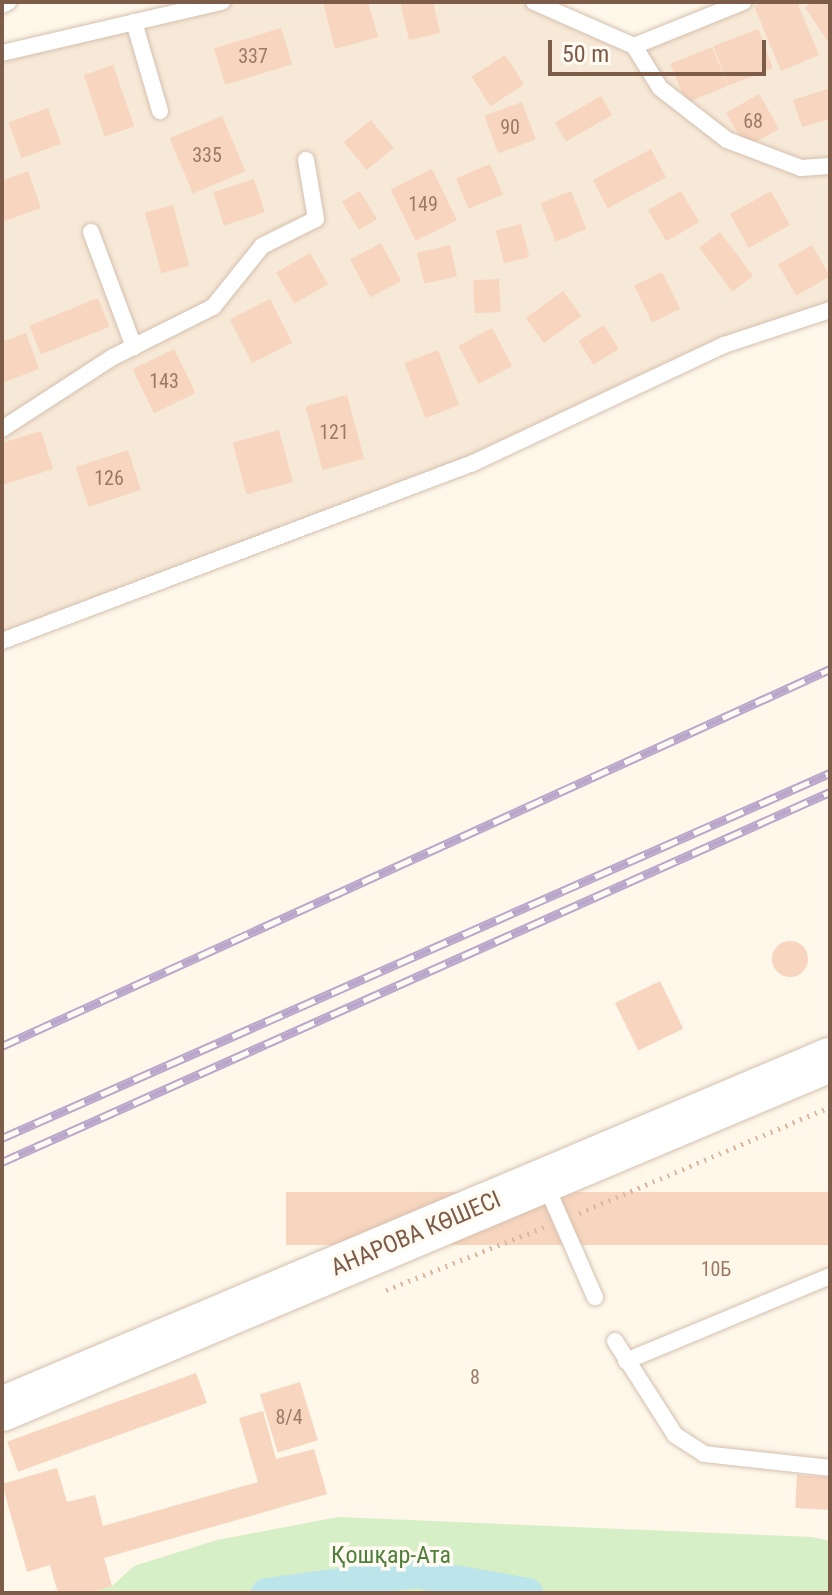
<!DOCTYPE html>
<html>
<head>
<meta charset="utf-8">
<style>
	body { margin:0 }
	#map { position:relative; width:832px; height:1595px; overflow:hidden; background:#fef7ea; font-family:"Roboto Condensed",sans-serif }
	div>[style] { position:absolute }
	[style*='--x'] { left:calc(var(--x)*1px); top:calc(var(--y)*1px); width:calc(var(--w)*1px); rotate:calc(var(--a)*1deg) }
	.residential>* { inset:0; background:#f7e9d7 }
	.green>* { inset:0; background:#d6efc6 }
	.canal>* { height:30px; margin:-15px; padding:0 15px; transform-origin:15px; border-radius:15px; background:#bbe4eb }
	.building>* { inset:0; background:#f7d5be; transform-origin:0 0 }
	.round { border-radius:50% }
	.path>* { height:5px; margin-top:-2.5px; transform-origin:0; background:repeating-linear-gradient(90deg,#ddb8a0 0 2px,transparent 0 8px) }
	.roads { filter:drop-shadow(0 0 2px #d5c0b0) drop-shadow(0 0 2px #d5c0b0) }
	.service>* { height:16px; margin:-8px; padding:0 8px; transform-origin:8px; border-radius:8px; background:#fff }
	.secondary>* { height:44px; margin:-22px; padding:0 22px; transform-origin:22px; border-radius:22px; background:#fff }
	.rail>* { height:9px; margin-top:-4.5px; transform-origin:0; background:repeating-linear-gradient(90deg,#fffaf2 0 18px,#baa5cb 0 36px); box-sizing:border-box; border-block:2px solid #baa5cb }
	span { translate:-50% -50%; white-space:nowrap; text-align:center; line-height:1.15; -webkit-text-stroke:7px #fffaf2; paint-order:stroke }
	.number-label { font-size:20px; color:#9c7a66 }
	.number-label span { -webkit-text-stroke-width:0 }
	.street-label { font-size:24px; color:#7d5c49 }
	.park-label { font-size:24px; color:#507e3c }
	.frame { position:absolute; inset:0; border:4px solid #7d5c49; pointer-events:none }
	.scale { position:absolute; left:548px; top:40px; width:218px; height:36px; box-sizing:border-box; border:4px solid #7d5c49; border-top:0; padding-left:10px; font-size:24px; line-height:28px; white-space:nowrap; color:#7d5c49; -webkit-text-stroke:6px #fffaf2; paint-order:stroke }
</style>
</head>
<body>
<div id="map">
	<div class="residential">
		<i style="clip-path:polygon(222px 2px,534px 2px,634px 46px,743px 2px,830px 2px,830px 310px,724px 345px,473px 463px,2px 641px,2px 53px)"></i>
	</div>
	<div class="green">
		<i style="clip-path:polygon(338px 1517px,812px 1537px,830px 1541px,830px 1593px,89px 1593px,112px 1586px,134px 1566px,217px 1540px)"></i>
	</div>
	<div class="canal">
		<i style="--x:266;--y:1593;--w:150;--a:-7.6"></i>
		<i style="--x:415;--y:1573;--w:115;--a:10"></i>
	</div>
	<div class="building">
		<i style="clip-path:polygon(323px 2px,368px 2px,378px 37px,335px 49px)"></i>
		<i style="clip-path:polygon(400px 2px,433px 2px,440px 33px,409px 40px)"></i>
		<i style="clip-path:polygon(765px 2px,797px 2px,819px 55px,781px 71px,754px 6px)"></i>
		<i style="clip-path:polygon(814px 2px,830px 2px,830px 45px,805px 7px)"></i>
		<i style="left:281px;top:28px;width:38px;height:70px;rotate:73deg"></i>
		<i style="left:758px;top:29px;width:42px;height:48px;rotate:69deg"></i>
		<i style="left:712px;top:47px;width:42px;height:45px;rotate:68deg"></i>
		<i style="left:505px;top:55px;width:35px;height:40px;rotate:57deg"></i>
		<i style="left:113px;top:65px;width:65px;height:31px;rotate:71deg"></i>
		<i style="clip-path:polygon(830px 88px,830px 119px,802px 127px,793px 100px)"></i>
		<i style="left:759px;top:94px;width:40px;height:38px;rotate:60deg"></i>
		<i style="left:601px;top:96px;width:22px;height:53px;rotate:60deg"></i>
		<i style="left:522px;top:102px;width:40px;height:40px;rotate:70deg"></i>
		<i style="left:48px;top:108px;width:38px;height:42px;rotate:70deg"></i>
		<i style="left:222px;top:116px;width:60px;height:57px;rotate:67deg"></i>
		<i style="left:371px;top:120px;width:36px;height:35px;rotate:51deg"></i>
		<i style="left:651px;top:149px;width:32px;height:66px;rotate:62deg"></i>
		<i style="left:490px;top:164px;width:33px;height:37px;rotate:67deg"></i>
		<i style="left:432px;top:169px;width:57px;height:46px;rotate:64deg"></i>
		<i style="clip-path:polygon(28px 171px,41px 208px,2px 222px,2px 181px)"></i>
		<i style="left:254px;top:179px;width:35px;height:43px;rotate:72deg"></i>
		<i style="left:360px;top:191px;width:33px;height:21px;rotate:59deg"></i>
		<i style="left:571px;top:191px;width:41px;height:33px;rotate:68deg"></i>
		<i style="left:681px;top:191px;width:36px;height:38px;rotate:60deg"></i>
		<i style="left:771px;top:191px;width:39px;height:47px;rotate:61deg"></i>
		<i style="left:173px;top:205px;width:63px;height:29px;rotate:75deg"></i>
		<i style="left:521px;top:224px;width:34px;height:26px;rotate:76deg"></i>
		<i style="left:720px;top:232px;width:55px;height:26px;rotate:53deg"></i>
		<i style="left:381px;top:243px;width:43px;height:35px;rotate:62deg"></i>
		<i style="left:450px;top:245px;width:32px;height:34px;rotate:77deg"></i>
		<i style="left:812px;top:245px;width:36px;height:39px;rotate:60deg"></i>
		<i style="left:310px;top:253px;width:36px;height:39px;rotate:60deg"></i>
		<i style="left:662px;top:272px;width:41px;height:31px;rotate:64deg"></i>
		<i style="left:499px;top:279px;width:33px;height:26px;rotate:87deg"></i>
		<i style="left:563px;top:291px;width:31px;height:46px;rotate:54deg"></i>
		<i style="left:98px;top:298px;width:31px;height:74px;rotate:68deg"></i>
		<i style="left:270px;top:299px;width:49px;height:45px;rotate:63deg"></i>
		<i style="left:604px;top:325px;width:28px;height:30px;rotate:58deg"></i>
		<i style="left:492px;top:328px;width:43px;height:38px;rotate:62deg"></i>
		<i style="clip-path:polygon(26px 333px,39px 369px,2px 383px,2px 342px)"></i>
		<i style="left:174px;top:349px;width:49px;height:46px;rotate:64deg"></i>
		<i style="left:438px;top:350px;width:59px;height:36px;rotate:69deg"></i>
		<i style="left:347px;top:395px;width:66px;height:43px;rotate:75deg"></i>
		<i style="left:279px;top:430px;width:54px;height:48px;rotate:75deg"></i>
		<i style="clip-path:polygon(41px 431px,53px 469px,2px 485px,2px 443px)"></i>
		<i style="left:128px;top:450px;width:42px;height:55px;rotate:72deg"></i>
		<i class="round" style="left:772px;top:941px;width:36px;height:36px"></i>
		<i style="left:660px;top:981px;width:53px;height:50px;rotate:64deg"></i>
		<i style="left:830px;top:1192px;width:53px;height:544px;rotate:90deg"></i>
		<i style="left:196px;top:1373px;width:32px;height:201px;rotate:70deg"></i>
		<i style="left:300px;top:1382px;width:61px;height:42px;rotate:73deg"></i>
		<i style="clip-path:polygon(263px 1411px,276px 1459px,314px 1449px,327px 1494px,104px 1558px,112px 1586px,89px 1593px,58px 1593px,50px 1565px,27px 1572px,2px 1484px,57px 1468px,67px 1502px,95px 1495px,103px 1526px,258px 1482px,239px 1418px)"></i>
		<i style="left:797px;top:1475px;width:33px;height:33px;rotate:3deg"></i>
	</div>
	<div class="path">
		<i style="--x:579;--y:1213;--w:272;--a:-22.9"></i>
		<i style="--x:386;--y:1290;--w:170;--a:-21.7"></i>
	</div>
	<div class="roads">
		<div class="service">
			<i style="--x:534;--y:2;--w:109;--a:23.7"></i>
			<i style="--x:634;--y:46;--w:118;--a:-22"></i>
			<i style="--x:2;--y:5;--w:7;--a:-27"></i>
			<i style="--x:134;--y:22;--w:93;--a:73.7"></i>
			<i style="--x:634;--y:46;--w:49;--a:58.2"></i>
			<i style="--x:660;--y:88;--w:85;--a:37.8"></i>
			<i style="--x:727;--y:140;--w:79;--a:20.7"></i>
			<i style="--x:801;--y:168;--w:29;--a:-4"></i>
			<i style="--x:2;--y:53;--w:226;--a:-13.1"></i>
			<i style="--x:91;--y:232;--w:123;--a:69.5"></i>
			<i style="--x:2;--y:429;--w:132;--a:-33"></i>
			<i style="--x:113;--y:357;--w:112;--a:-26.6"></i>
			<i style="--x:213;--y:307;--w:78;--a:-51.2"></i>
			<i style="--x:262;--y:246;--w:60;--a:-26.6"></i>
			<i style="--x:316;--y:219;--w:60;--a:-99.6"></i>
			<i style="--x:2;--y:641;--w:504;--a:-20.7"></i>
			<i style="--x:473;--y:463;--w:277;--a:-25.2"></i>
			<i style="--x:724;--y:345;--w:112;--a:-18.3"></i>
			<i style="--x:544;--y:1181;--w:127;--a:66.3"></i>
			<i style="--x:615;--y:1341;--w:112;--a:57.4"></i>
			<i style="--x:675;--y:1435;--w:35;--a:33"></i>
			<i style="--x:704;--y:1454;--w:127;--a:6.3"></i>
			<i style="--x:626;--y:1361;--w:221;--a:-22.6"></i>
		</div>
		<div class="secondary">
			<i style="--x:2;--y:1409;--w:899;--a:-22.86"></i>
		</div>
	</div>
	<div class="rail">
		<i style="--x:2;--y:1046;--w:910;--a:-24.48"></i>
		<i style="--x:2;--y:1138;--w:905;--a:-23.79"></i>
		<i style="--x:2;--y:1162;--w:907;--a:-24.08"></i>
	</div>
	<div class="number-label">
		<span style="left:253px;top:56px">337</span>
		<span style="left:753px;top:121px">68</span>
		<span style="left:510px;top:127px">90</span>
		<span style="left:207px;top:155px">335</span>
		<span style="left:423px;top:204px">149</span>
		<span style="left:164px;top:381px">143</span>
		<span style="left:334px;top:432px">121</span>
		<span style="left:109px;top:478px">126</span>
		<span style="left:716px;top:1269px">10Б</span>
		<span style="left:475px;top:1377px">8</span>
		<span style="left:289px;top:1417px">8/4</span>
	</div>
	<div class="street-label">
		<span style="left:416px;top:1234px;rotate:-23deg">АНАРОВА КӨШЕСІ</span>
	</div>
	<div class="park-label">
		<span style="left:391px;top:1556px">Қошқар-Ата</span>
	</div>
	<div class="frame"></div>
	<div class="scale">50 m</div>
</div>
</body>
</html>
